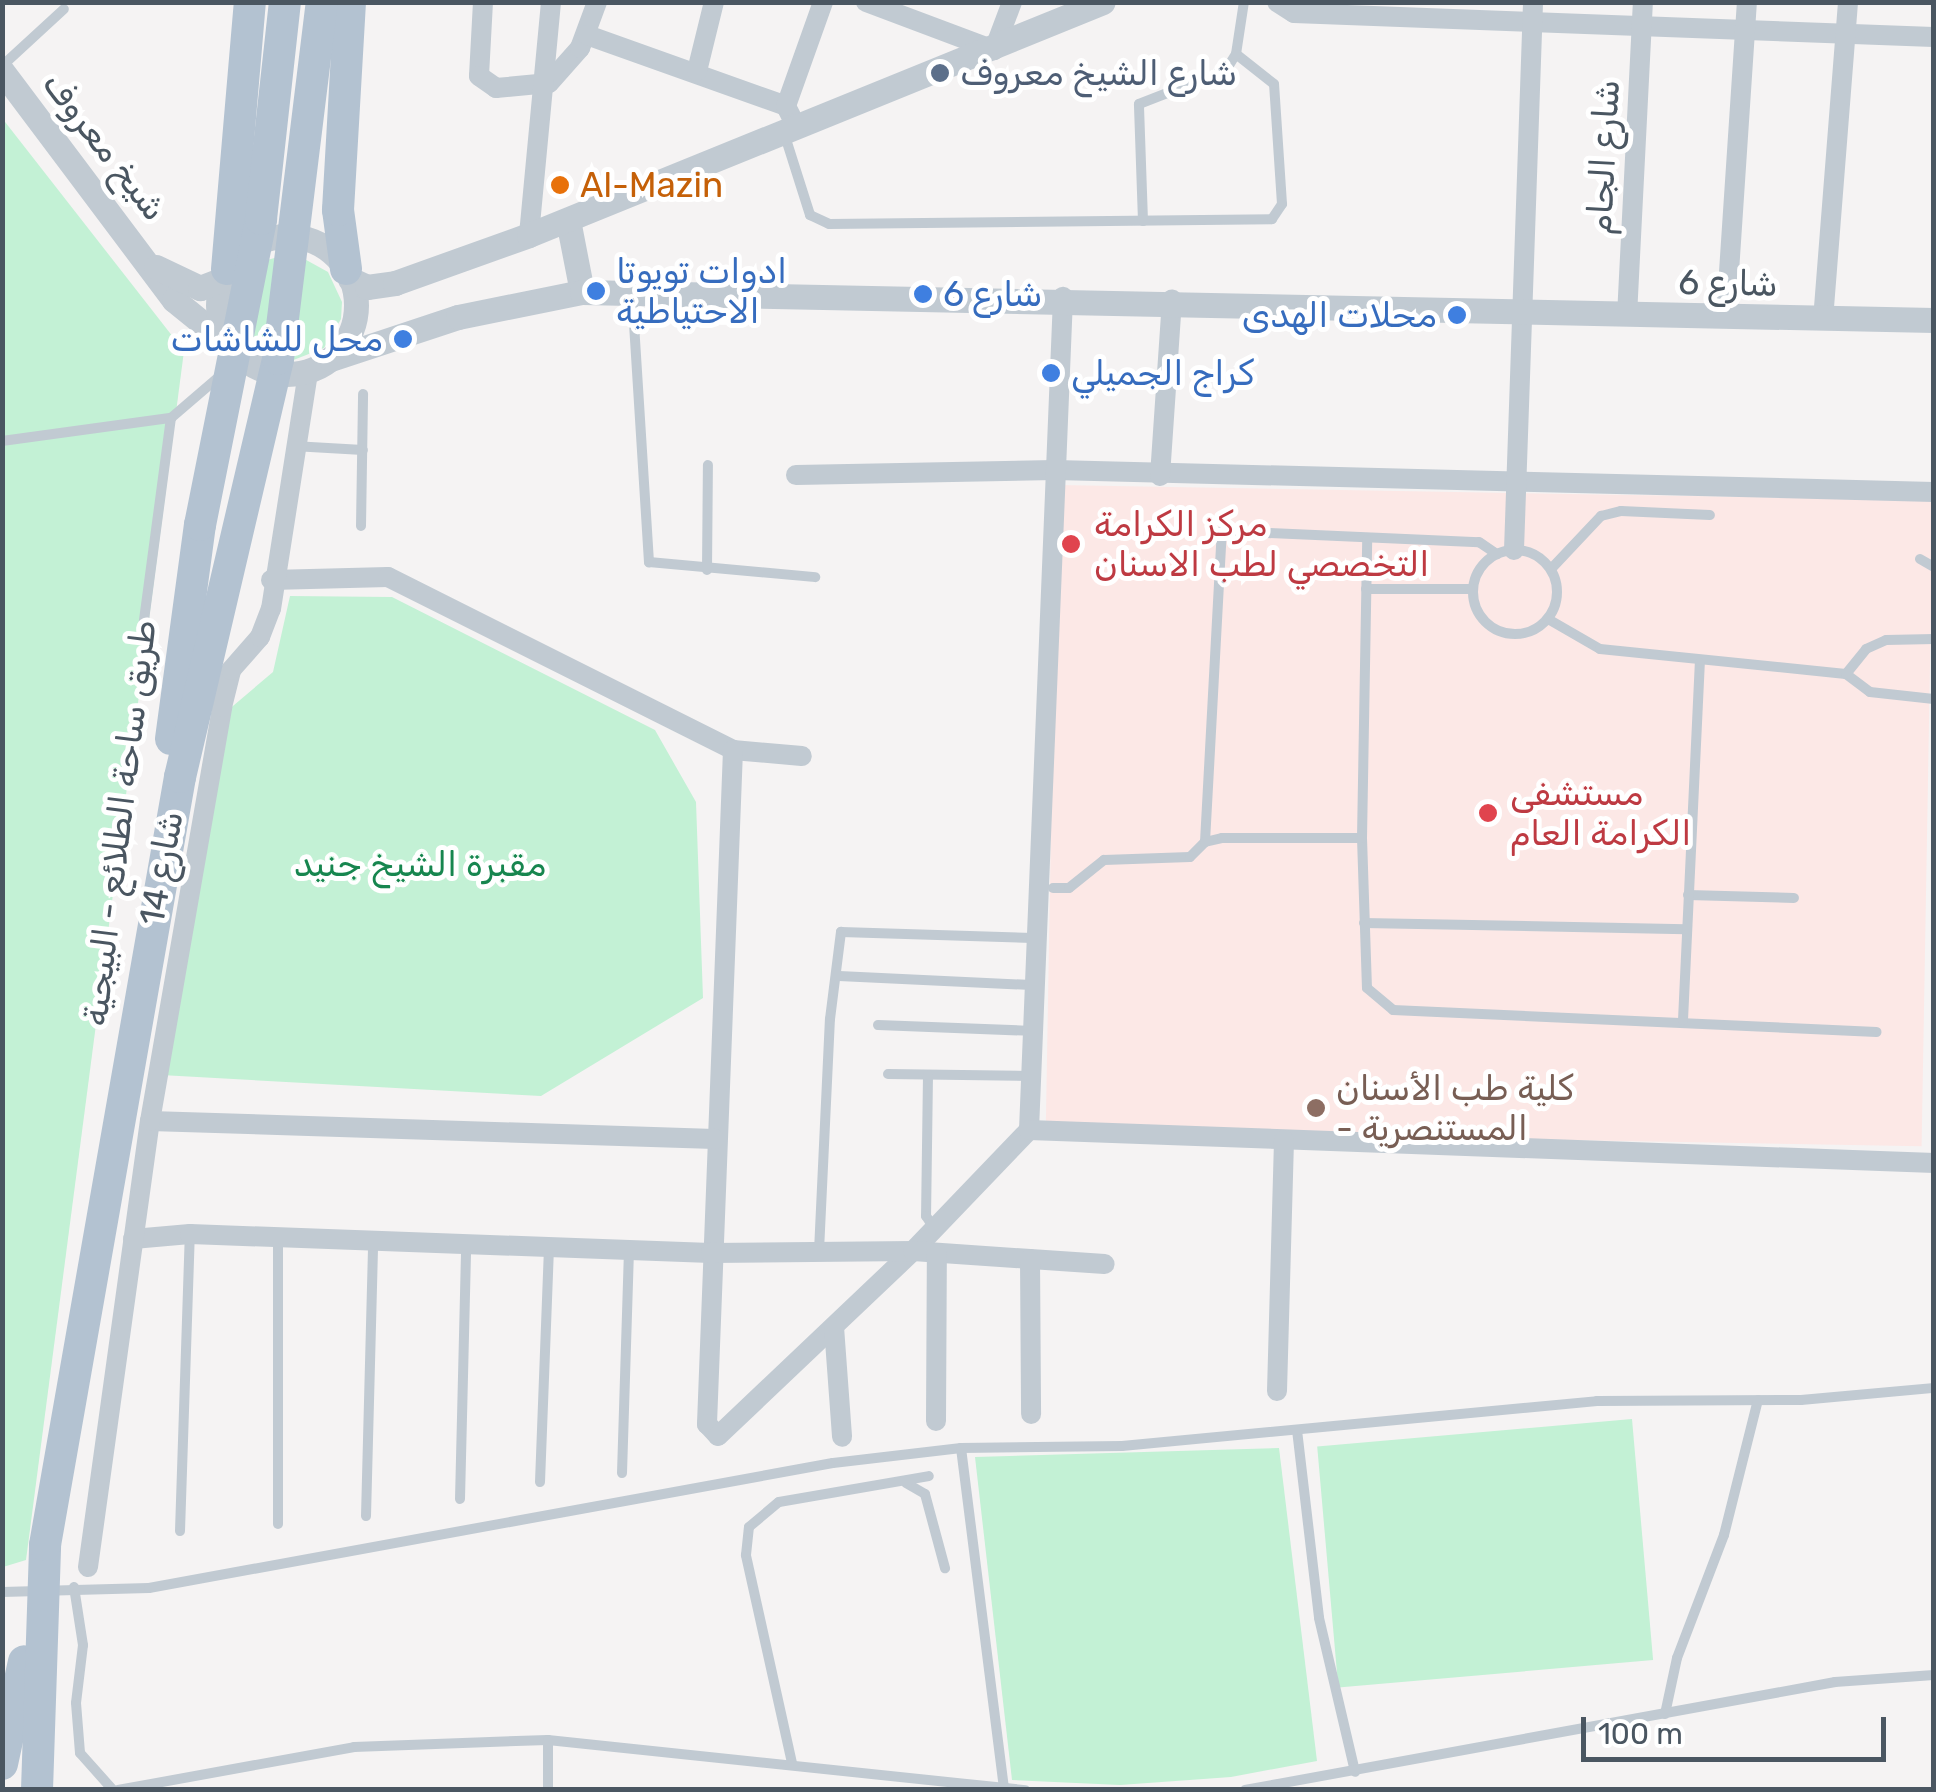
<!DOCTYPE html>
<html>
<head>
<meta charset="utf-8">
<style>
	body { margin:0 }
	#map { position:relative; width:1936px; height:1792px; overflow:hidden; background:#f5f3f3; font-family:Rubik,Cairo,sans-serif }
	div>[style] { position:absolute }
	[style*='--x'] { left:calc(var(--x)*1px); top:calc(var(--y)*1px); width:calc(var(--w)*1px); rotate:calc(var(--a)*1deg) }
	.medical>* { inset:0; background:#fce8e6; transform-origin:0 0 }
	.green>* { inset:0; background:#c3f1d5; transform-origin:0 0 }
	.service>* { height:10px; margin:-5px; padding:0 5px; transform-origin:5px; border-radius:5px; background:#c1cad2 }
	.service>.ring { margin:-5px; padding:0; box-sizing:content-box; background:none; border:10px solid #c1cad2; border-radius:50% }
	.minor>* { height:20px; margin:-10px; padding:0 10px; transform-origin:10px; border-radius:10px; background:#c1cad2 }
	.tertiary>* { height:25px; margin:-12.5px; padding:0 12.5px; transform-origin:12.5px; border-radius:12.5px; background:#c1cad2 }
	.tertiary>.ring { margin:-12.5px; padding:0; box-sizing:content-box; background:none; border:25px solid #c1cad2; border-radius:50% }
	.primary>* { height:32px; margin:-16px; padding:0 16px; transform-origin:16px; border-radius:16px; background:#b3c2d1 }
	.dots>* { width:28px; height:28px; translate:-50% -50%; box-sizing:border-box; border:5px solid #fff; border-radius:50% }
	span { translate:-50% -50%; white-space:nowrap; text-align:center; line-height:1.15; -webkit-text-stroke:10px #fff; paint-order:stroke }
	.service-label { font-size:35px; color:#4e5e75 }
	.left { translate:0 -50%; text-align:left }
	.street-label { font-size:35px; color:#4a5661 }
	.food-label { font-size:35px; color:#c56008 }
	.shop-label { font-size:35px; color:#366cbe }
	.right { translate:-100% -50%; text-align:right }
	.health-label { font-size:35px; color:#be3a42 }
	.park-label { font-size:35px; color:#17864f }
	.education-label { font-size:35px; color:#785e54 }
	.frame { position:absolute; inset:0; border:5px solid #4a5661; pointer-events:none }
	.scale { position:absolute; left:1581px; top:1717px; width:305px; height:45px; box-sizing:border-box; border:5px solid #4a5661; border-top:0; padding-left:12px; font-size:30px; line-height:35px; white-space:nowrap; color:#4a5661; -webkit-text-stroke:8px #fff; paint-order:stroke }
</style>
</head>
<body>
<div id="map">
	<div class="medical">
		<i style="left:1057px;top:485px;width:876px;height:646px;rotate:1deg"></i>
	</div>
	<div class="green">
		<i style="clip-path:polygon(2px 118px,184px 351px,26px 1560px,3px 1567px)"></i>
		<i style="clip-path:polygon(282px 256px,299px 256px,328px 272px,342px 302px,341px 319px,324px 348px,291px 361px,256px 350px,244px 337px,267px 260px)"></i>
		<i style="clip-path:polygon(290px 596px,392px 597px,655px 730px,696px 802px,703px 998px,541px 1096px,161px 1075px,214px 722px,273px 672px)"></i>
		<i style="left:1632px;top:1419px;width:242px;height:316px;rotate:85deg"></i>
		<i style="clip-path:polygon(1279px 1448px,1317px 1761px,1231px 1777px,1120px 1785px,1012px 1780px,975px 1457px)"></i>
	</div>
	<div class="service">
		<i style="--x:2;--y:66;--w:84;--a:-42.6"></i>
		<i style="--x:785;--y:136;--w:83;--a:72.4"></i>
		<i style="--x:810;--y:215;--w:21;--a:25"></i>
		<i style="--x:829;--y:224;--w:443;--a:-0.6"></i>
		<i style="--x:1272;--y:219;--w:18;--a:-56"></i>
		<i style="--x:1282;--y:204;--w:120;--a:-93.8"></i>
		<i style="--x:1274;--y:84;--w:48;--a:-141.7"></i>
		<i style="--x:1236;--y:54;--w:53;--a:-81.3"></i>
		<i style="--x:1143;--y:221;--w:117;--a:-92"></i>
		<i style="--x:1139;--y:104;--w:93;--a:-21.3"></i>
		<i style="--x:1226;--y:70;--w:19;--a:-58"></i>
		<i style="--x:632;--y:292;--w:271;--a:86.4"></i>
		<i style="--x:649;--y:562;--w:167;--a:5.2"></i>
		<i style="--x:2;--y:441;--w:171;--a:-7.8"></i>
		<i style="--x:171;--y:418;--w:66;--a:-40.7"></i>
		<i style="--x:293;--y:446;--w:70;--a:3.3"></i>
		<i style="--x:361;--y:526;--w:132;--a:-89.1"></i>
		<i class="ring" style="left:1473px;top:550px;width:74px;height:74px"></i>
		<i style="--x:1920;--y:559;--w:16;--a:30"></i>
		<i style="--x:1551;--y:569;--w:73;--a:-46.7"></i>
		<i style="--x:1601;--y:516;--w:21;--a:-14"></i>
		<i style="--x:1621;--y:511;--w:89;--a:2.6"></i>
		<i style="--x:707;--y:570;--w:105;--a:-89.5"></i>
		<i style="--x:1366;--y:589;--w:107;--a:0"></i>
		<i style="--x:1548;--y:619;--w:60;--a:30"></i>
		<i style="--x:1600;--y:649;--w:247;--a:5.8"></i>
		<i style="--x:1846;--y:674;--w:30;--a:37"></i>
		<i style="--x:1870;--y:692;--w:64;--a:6.2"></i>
		<i style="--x:142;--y:635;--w:219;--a:-82.4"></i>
		<i style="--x:1846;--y:674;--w:32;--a:-51"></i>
		<i style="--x:1866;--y:649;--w:22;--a:-24"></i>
		<i style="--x:1886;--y:640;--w:48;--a:-1.2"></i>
		<i style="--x:1362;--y:838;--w:150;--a:88.1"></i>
		<i style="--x:1367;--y:988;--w:34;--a:40"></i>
		<i style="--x:1393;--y:1010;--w:484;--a:2.6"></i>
		<i style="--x:1205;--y:842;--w:311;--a:-86.9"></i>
		<i style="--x:1222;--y:531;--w:257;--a:2.5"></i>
		<i style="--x:1479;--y:542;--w:22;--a:34"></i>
		<i style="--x:1053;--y:888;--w:16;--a:0"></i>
		<i style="--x:1069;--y:888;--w:45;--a:-38.7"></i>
		<i style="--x:1104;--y:860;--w:86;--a:-2"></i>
		<i style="--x:1190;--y:857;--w:21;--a:-45"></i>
		<i style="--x:1205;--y:842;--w:17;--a:-13"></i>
		<i style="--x:1222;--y:838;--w:140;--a:0"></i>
		<i style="--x:1362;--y:838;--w:298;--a:-89"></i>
		<i style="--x:1688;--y:895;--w:106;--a:1.6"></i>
		<i style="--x:1364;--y:923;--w:322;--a:1.1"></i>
		<i style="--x:839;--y:976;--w:193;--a:2.7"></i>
		<i style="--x:1683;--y:1020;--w:357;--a:-87.3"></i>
		<i style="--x:878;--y:1025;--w:153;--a:2.2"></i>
		<i style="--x:888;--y:1074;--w:142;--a:0.8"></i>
		<i style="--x:928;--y:1075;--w:141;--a:90.8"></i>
		<i style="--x:926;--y:1216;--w:14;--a:56"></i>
		<i style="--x:819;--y:1251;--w:232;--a:-87.3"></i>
		<i style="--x:830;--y:1019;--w:88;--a:-82.8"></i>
		<i style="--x:841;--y:932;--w:192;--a:1.8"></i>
		<i style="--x:1297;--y:1430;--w:189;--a:83.3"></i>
		<i style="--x:1319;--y:1618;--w:158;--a:76.8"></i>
		<i style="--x:961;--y:1448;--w:342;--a:82.8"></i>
		<i style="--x:622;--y:1473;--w:223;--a:-88.2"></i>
		<i style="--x:540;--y:1482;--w:235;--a:-87.8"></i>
		<i style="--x:906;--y:1483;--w:22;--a:30"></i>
		<i style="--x:925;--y:1494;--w:77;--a:74.9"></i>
		<i style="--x:460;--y:1499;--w:254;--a:-88.6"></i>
		<i style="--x:366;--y:1516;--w:275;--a:-88.5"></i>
		<i style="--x:278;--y:1524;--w:286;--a:-90"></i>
		<i style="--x:180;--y:1531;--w:296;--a:-88.1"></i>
		<i style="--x:74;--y:1587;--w:59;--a:81.2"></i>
		<i style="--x:83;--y:1645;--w:58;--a:96.9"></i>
		<i style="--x:76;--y:1703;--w:50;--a:85.4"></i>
		<i style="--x:80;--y:1753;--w:50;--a:48.3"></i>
		<i style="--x:2;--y:1592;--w:147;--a:-1.6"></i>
		<i style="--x:149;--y:1588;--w:695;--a:-10.36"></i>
		<i style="--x:833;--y:1463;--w:129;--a:-6.7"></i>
		<i style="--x:961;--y:1448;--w:161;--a:-0.7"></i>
		<i style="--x:1122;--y:1446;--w:477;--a:-5.4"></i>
		<i style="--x:1597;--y:1401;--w:204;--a:-0.3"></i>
		<i style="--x:1801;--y:1400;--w:134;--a:-5.2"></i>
		<i style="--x:1665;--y:1714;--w:57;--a:-77.9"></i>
		<i style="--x:1677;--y:1658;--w:132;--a:-69.1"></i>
		<i style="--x:1724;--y:1535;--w:139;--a:-75.9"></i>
		<i style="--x:792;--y:1763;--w:213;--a:-102.5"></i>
		<i style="--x:746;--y:1555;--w:28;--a:-84"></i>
		<i style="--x:749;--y:1527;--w:39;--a:-40"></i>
		<i style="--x:779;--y:1502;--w:152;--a:-9.8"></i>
		<i style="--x:118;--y:1790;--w:240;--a:-10.3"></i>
		<i style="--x:354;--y:1747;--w:194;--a:-2.1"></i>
		<i style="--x:548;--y:1740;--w:480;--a:6"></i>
		<i style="--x:548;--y:1790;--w:50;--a:-90"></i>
		<i style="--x:1245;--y:1790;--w:600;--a:-10.37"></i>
		<i style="--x:1835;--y:1682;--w:99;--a:-4"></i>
	</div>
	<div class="minor">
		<i style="--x:483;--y:2;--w:74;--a:93.1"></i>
		<i style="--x:479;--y:76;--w:21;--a:35"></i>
		<i style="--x:496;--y:88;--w:53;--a:-5.4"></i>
		<i style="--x:549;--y:83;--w:47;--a:-48.5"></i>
		<i style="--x:580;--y:48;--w:49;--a:-69.7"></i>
		<i style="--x:866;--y:2;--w:137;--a:20.6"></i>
		<i style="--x:994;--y:50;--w:51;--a:-69.4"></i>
		<i style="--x:1277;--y:2;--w:20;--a:33"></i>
		<i style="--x:1294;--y:13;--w:640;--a:2.15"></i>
		<i style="--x:587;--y:35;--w:211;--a:19.6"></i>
		<i style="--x:697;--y:71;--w:71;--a:-76.2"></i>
		<i style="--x:791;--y:116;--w:11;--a:-117"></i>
		<i style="--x:786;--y:106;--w:110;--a:-70.4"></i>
		<i style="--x:529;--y:235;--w:234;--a:-84.6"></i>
		<i style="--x:1627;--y:316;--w:314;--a:-87.1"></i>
		<i style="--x:1726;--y:317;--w:316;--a:-86.2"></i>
		<i style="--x:1823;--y:320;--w:319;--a:-85.5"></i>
		<i style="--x:796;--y:475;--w:259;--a:-1.1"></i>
		<i style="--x:1055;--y:470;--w:879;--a:1.43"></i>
		<i style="--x:1160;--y:476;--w:177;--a:-86.1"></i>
		<i style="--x:1514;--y:550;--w:548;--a:-88.01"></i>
		<i style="--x:271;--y:580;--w:117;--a:-1.5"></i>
		<i style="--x:388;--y:577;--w:386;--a:26.6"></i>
		<i style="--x:733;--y:750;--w:69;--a:5"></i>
		<i style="--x:733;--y:750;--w:675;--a:92.21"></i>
		<i style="--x:707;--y:1424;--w:16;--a:47"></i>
		<i style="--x:718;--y:1436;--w:269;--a:-43.5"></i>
		<i style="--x:913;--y:1251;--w:168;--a:-46.2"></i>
		<i style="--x:1029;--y:1130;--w:834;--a:-87.66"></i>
		<i style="--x:150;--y:1121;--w:565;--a:1.82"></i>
		<i style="--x:1029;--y:1130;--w:906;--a:2.09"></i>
		<i style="--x:133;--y:1239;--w:57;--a:-5"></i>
		<i style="--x:190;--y:1234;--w:521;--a:2.09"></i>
		<i style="--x:711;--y:1253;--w:202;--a:-0.6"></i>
		<i style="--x:913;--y:1251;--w:192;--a:3.9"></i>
		<i style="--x:1030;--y:1259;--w:155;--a:89.6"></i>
		<i style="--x:834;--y:1327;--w:110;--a:85.8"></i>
		<i style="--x:1277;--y:1391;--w:251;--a:-88.4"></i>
		<i style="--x:936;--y:1421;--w:168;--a:-89.7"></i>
		<i style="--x:88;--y:1567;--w:450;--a:-82.1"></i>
		<i style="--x:150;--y:1121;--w:420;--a:-80.1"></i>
		<i style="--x:222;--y:707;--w:38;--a:-76"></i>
		<i style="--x:231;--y:670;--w:44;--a:-48.7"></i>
		<i style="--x:260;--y:637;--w:30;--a:-69"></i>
		<i style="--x:271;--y:609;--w:240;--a:-81.1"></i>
	</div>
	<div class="tertiary">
		<i style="--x:2;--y:71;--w:286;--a:53.1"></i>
		<i style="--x:174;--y:300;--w:68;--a:39.1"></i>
		<i style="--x:568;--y:220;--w:73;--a:79"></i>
		<i class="ring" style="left:218px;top:236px;width:113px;height:113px"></i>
		<i style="--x:156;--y:267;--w:49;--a:25.5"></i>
		<i style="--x:200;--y:288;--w:25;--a:-21"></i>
		<i style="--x:350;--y:279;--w:19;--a:25"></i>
		<i style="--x:367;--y:287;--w:28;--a:-8"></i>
		<i style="--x:395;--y:283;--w:142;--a:-19.7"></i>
		<i style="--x:529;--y:235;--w:619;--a:-22.09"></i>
		<i style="--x:331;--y:359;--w:134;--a:-18.3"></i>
		<i style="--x:458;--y:317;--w:126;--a:-11.4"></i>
		<i style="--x:582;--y:292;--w:1352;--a:1.19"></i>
	</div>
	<div class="primary">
		<i style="--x:227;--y:269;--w:268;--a:-85.1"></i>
		<i style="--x:346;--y:269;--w:60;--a:-97.7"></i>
		<i style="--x:338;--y:210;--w:208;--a:-86.7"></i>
		<i style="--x:171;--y:739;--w:216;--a:-82.3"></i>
		<i style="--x:200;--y:525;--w:312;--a:-78.7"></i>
		<i style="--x:261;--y:219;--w:218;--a:-83.7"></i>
		<i style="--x:2;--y:1764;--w:105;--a:-77.9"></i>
		<i style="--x:37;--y:1790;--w:245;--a:-88.1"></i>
		<i style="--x:45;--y:1545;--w:780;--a:-80.03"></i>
		<i style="--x:180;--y:777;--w:429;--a:-76.8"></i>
		<i style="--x:278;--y:359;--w:360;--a:-83"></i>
	</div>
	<div class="dots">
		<i style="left:940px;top:73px;background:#5c6f8a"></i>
		<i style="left:560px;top:185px;background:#e8710a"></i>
		<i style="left:596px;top:291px;background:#3f7fe0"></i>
		<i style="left:923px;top:294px;background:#3f7fe0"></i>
		<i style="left:1457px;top:315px;background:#3f7fe0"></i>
		<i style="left:403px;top:339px;background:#3f7fe0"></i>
		<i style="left:1051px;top:373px;background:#3f7fe0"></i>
		<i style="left:1071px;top:544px;background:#e0444e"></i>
		<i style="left:1488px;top:813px;background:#e0444e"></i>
		<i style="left:1316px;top:1108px;background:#8d6e63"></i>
	</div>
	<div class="service-label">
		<span class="left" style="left:960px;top:73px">شارع الشيخ معروف</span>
	</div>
	<div class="street-label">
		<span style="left:105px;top:146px;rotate:52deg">شیخ معروف</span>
		<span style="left:1603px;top:157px;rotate:-87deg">شارع الجام</span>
		<span style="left:1728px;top:283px;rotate:1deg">شارع 6</span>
		<span style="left:119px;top:823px;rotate:-83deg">طريق ساحة الطلائع - البيجية</span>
		<span style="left:161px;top:868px;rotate:-80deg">شارع 14</span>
	</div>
	<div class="food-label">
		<span class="left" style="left:580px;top:185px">Al-Mazin</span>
	</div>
	<div class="shop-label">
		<span class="left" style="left:616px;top:291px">ادوات تويوتا<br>الاحتياطية</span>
		<span class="left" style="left:943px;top:294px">شارع 6</span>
		<span class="right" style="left:1437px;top:315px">محلات الهدى</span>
		<span class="right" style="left:383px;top:339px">محل للشاشات</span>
		<span class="left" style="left:1071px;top:373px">كراج الجميلي</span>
	</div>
	<div class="health-label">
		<span class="left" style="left:1094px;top:544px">مركز الكرامة<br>التخصصي لطب الاسنان</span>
		<span class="left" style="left:1510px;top:813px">مستشفى<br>الكرامة العام</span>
	</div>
	<div class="park-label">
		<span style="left:420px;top:864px">مقبرة الشيخ جنيد</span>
	</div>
	<div class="education-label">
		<span class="left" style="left:1336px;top:1108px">كلية طب الأسنان<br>- المستنصرية</span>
	</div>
	<div class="frame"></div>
	<div class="scale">100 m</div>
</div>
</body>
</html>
